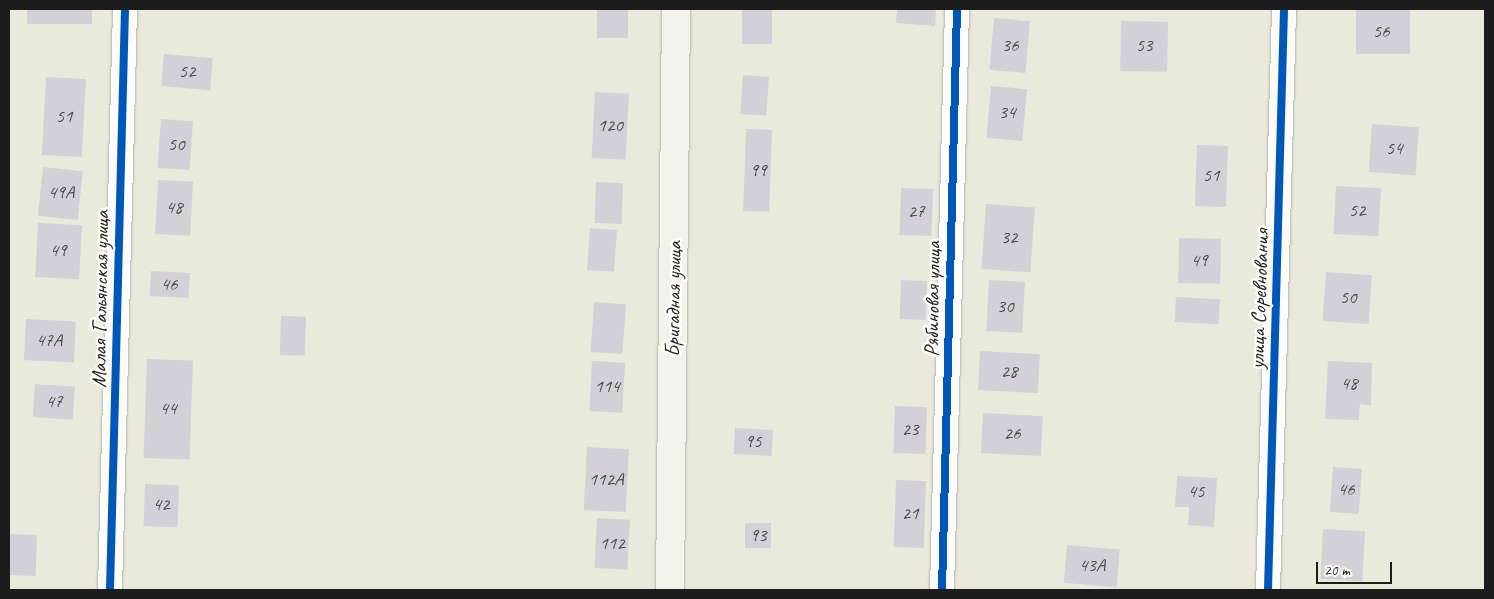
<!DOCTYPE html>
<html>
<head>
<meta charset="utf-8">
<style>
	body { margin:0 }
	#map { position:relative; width:1494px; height:599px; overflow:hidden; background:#ebe9dc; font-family:Caveat,sans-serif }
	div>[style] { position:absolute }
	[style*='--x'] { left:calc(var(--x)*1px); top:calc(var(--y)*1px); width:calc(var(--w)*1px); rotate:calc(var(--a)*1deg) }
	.building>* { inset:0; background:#d4d0d8; transform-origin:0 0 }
	.roads { filter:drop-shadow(0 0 1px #b1b0a8) drop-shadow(0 0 1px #b1b0a8) }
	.street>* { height:24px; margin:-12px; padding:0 12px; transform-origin:12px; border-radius:12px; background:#fcfcfa }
	.secondary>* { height:28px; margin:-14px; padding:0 14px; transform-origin:14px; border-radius:14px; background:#f4f2eb }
	.cycleway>* { height:8px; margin:-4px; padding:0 4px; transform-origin:4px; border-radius:4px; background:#0057b8 }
	span { translate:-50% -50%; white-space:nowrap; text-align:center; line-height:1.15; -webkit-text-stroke:5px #fdfcf7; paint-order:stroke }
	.number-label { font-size:19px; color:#4a494b }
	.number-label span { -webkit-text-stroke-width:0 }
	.street-label { font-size:21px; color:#1c1c1c }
	.frame { position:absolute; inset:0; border:10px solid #1c1c1c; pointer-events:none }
	.scale { position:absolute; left:1316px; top:562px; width:76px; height:22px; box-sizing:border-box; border:2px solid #1c1c1c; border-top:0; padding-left:6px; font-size:15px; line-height:18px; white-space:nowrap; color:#1c1c1c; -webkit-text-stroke:4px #fdfcf7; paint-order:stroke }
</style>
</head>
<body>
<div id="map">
	<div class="building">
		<i style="left:27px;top:9px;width:65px;height:15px"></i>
		<i style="left:597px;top:9px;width:31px;height:29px"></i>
		<i style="left:742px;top:9px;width:30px;height:35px"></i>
		<i style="clip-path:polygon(897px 9px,936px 9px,935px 26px,896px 23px)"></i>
		<i style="left:1356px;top:9px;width:54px;height:45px"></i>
		<i style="left:994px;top:18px;width:36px;height:52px;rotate:5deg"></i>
		<i style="left:1121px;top:21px;width:47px;height:50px;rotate:1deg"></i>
		<i style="left:164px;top:54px;width:49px;height:32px;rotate:5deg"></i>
		<i style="left:743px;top:75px;width:26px;height:39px;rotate:4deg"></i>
		<i style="left:46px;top:77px;width:40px;height:78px;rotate:3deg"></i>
		<i style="left:991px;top:86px;width:36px;height:52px;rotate:5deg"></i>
		<i style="left:595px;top:92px;width:34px;height:66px;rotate:3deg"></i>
		<i style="left:161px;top:119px;width:32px;height:49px;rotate:4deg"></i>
		<i style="left:1372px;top:124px;width:47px;height:48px;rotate:4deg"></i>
		<i style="left:746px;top:129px;width:26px;height:82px;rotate:2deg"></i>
		<i style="left:1197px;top:145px;width:31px;height:61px;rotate:2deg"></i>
		<i style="left:43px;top:167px;width:40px;height:49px;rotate:6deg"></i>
		<i style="left:158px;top:180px;width:35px;height:54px;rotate:3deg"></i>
		<i style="left:596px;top:182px;width:27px;height:41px;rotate:2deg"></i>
		<i style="left:1336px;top:186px;width:45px;height:48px;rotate:3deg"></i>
		<i style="left:901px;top:188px;width:32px;height:47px;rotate:2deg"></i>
		<i style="left:986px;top:204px;width:49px;height:65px;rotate:4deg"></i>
		<i style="left:38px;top:223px;width:44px;height:54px;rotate:3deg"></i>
		<i style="left:590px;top:228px;width:27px;height:42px;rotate:4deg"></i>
		<i style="left:1179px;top:238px;width:42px;height:45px;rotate:1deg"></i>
		<i style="left:151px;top:271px;width:39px;height:25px;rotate:3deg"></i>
		<i style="left:1326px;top:272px;width:46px;height:49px;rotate:4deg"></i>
		<i style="left:901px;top:280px;width:26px;height:39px;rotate:2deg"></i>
		<i style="left:989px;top:280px;width:36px;height:51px;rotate:3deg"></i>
		<i style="left:1176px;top:297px;width:44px;height:25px;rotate:3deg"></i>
		<i style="left:594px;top:302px;width:32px;height:50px;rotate:4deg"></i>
		<i style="left:281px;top:316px;width:25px;height:39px;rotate:2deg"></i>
		<i style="left:26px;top:319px;width:50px;height:41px;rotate:3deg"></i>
		<i style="left:980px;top:351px;width:60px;height:39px;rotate:3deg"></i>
		<i style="left:147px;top:359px;width:46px;height:99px;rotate:2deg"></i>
		<i style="left:592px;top:361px;width:33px;height:50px;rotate:3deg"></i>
		<i style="clip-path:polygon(1328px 361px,1372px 363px,1371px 405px,1360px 404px,1359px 420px,1325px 419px)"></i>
		<i style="left:35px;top:384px;width:40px;height:33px;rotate:4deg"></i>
		<i style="left:895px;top:406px;width:32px;height:47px;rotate:2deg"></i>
		<i style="left:983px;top:413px;width:60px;height:40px;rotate:3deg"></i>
		<i style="left:735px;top:428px;width:38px;height:26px;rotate:3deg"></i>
		<i style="left:587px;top:447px;width:42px;height:63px;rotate:3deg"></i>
		<i style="left:1333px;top:467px;width:29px;height:45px;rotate:4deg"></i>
		<i style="clip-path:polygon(1177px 476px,1217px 478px,1214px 527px,1188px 525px,1189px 507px,1175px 507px)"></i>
		<i style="left:896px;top:480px;width:30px;height:67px;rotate:2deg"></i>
		<i style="left:145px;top:484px;width:34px;height:42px;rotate:2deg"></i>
		<i style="left:597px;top:518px;width:33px;height:50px;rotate:3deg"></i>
		<i style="left:745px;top:523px;width:26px;height:25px"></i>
		<i style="left:1323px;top:529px;width:42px;height:50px;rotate:3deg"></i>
		<i style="left:9px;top:534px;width:28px;height:41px;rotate:2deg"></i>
		<i style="left:1067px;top:545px;width:53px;height:38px;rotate:5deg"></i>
	</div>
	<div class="roads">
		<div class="street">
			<i style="--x:110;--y:590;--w:581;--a:-88.52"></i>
			<i style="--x:942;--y:590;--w:581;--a:-88.52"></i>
			<i style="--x:1268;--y:590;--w:581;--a:-88.42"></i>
		</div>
		<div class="secondary">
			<i style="--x:670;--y:590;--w:581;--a:-89.41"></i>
		</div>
	</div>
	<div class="cycleway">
		<i style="--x:110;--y:590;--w:581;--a:-88.52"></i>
		<i style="--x:942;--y:590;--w:581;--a:-88.52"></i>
		<i style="--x:1268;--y:590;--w:581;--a:-88.42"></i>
	</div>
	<div class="number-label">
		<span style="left:1381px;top:32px">56</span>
		<span style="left:1010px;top:46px">36</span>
		<span style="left:1144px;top:46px">53</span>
		<span style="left:187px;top:72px">52</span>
		<span style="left:1007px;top:113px">34</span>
		<span style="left:64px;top:117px">51</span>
		<span style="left:610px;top:126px">120</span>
		<span style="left:176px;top:145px">50</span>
		<span style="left:1394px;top:149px">54</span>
		<span style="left:758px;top:171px">99</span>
		<span style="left:1211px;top:176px">51</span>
		<span style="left:61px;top:193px">49А</span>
		<span style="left:174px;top:208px">48</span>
		<span style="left:1357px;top:211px">52</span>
		<span style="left:916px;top:212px">27</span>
		<span style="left:1009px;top:238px">32</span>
		<span style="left:58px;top:251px">49</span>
		<span style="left:1199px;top:261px">49</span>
		<span style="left:169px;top:285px">46</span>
		<span style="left:1348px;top:298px">50</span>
		<span style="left:1005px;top:307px">30</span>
		<span style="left:49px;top:341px">47А</span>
		<span style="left:1009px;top:372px">28</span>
		<span style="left:1349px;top:384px">48</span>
		<span style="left:607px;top:387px">114</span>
		<span style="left:54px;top:402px">47</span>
		<span style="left:168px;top:409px">44</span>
		<span style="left:910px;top:430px">23</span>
		<span style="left:1012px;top:434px">26</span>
		<span style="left:753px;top:442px">95</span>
		<span style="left:606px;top:480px">112А</span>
		<span style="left:1346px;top:490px">46</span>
		<span style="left:1196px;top:492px">45</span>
		<span style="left:161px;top:505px">42</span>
		<span style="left:910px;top:514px">21</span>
		<span style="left:758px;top:536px">93</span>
		<span style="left:612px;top:544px">112</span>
		<span style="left:1092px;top:566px">43А</span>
	</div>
	<div class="street-label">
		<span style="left:100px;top:299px;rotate:-89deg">Малая Гальянская улица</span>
		<span style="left:673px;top:299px;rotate:-89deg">Бригадная улица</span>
		<span style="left:932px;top:299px;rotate:-89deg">Рябиновая улица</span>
		<span style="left:1259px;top:299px;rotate:-88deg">улица Соревнования</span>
	</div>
	<div class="frame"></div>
	<div class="scale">20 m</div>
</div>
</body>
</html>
